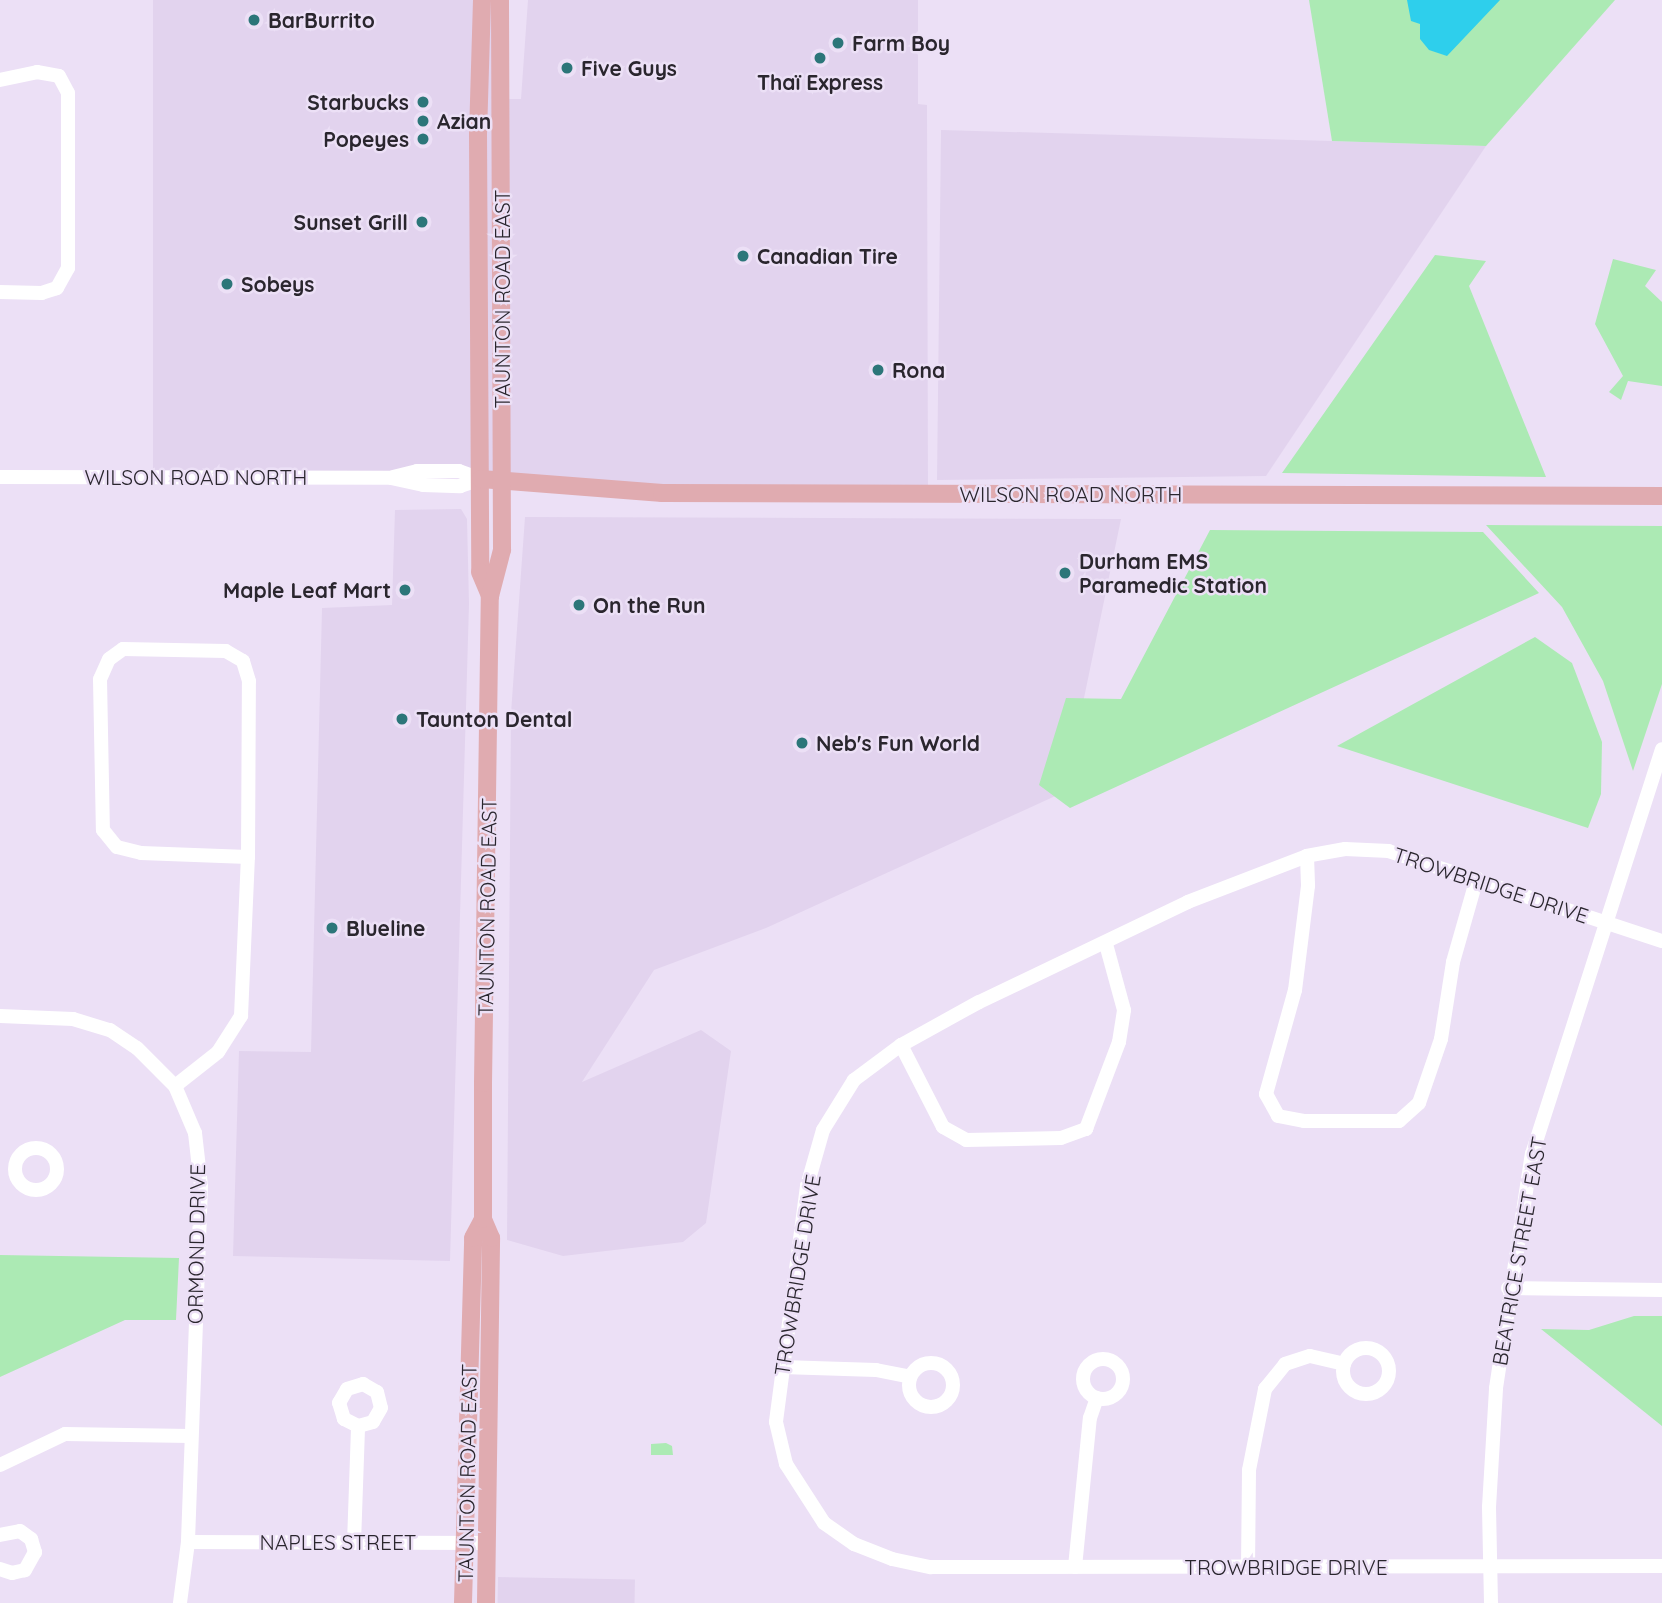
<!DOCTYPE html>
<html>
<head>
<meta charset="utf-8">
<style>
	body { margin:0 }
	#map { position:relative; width:1662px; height:1603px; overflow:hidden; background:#ece0f6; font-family:Quicksand,sans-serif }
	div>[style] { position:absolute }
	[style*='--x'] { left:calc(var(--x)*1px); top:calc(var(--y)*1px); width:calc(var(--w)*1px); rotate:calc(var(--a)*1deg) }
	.built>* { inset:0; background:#e2d3ee; transform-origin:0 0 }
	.green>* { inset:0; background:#aceab4 }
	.water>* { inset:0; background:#2ecfec }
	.minor>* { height:14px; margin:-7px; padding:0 7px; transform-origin:7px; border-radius:7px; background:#fff }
	.minor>.ring { margin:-7px; padding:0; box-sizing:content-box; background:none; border:14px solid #fff; border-radius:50% }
	.major>* { height:18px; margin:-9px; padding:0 9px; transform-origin:9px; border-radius:9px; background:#e0abb0 }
	.dots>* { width:19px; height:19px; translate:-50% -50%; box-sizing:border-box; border:4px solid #ece0f6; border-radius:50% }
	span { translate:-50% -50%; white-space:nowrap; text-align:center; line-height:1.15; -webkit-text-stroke:5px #ece0f6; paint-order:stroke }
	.poi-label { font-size:21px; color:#2a262e; font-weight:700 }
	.left { translate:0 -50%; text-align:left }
	.right { translate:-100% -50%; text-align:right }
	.street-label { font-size:21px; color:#2a262e }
</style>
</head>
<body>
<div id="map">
	<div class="built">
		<i style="clip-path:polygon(153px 0,500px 0,500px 99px,521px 99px,528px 0,918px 0,918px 104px,927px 105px,928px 494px,662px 493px,459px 471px,153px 480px)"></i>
		<i style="clip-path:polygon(941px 130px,1332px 141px,1486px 146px,1266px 476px,937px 480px)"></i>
		<i style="clip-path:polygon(461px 509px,467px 519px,469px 604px,450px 1261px,233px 1256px,239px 1051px,311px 1052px,322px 608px,392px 605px,395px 510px)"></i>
		<i style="clip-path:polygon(525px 517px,1121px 519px,1084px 698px,1075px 787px,766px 928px,654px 970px,582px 1082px,701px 1030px,731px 1051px,706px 1223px,683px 1242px,563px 1256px,507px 1240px,511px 713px)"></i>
		<i style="left:498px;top:1577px;width:137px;height:26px;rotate:1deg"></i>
	</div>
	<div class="green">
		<i style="clip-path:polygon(1309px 0,1615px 0,1486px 146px,1332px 141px)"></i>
		<i style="clip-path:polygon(1435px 255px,1486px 261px,1469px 286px,1546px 477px,1282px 473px)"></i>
		<i style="clip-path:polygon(1613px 259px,1656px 270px,1645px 286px,1662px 302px,1662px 386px,1628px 381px,1621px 400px,1609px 392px,1623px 376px,1595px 324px)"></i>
		<i style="clip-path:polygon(1486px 525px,1662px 526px,1662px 684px,1633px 771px,1603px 681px,1562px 607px)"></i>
		<i style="clip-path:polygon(1210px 530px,1483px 532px,1539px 593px,1070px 808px,1039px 785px,1066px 698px,1121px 699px)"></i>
		<i style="clip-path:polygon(1535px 637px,1572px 663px,1602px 742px,1601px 794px,1588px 828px,1337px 746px)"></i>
		<i style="clip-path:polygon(0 1255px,179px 1258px,176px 1320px,125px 1320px,0 1377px)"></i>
		<i style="clip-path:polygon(1634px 1316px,1662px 1316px,1662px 1426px,1541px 1329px,1589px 1330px)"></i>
		<i style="clip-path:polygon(666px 1443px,672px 1446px,673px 1455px,651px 1455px,651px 1444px)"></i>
	</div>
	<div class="water">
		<i style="clip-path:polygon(1407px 0,1500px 0,1447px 56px,1429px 50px,1420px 39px,1420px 24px,1411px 21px)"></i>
	</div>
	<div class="minor">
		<i style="--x:0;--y:80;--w:38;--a:-12"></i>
		<i style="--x:37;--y:72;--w:22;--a:10"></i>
		<i style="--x:59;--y:76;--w:19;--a:62"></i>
		<i style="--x:68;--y:93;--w:175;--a:90"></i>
		<i style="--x:68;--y:268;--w:23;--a:119"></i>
		<i style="--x:57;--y:288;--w:16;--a:162"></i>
		<i style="--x:42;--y:293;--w:42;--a:-178.6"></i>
		<i style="--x:0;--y:477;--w:391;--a:0.1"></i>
		<i style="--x:391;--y:478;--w:33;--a:12"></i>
		<i style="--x:423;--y:485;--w:37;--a:2"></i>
		<i style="--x:460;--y:486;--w:22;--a:-18"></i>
		<i style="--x:393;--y:477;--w:25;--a:-14"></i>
		<i style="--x:417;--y:471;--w:42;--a:0"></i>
		<i style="--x:459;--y:471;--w:23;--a:20"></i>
		<i style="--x:1307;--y:856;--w:30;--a:88"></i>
		<i style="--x:1308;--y:886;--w:105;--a:97.1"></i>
		<i style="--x:1295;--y:990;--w:108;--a:105.6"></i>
		<i style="--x:1266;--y:1094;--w:25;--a:61"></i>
		<i style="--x:1278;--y:1116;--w:26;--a:11"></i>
		<i style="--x:1304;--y:1121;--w:95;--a:0"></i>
		<i style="--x:1399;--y:1121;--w:27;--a:-42"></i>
		<i style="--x:1419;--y:1103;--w:68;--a:-71"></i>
		<i style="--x:1441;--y:1039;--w:78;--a:-81.1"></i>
		<i style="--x:1453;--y:962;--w:87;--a:-74.1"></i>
		<i style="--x:1662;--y:941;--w:287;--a:-161.8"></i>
		<i style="--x:1389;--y:851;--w:44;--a:-177.4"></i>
		<i style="--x:1345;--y:849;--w:39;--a:170"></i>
		<i style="--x:1307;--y:856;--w:128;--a:158.9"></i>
		<i style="--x:1188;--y:902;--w:232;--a:154.4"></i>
		<i style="--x:979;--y:1002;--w:89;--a:151.1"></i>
		<i style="--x:901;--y:1045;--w:59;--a:143.3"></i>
		<i style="--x:854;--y:1080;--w:59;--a:121.8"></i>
		<i style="--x:823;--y:1130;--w:58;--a:105.9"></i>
		<i style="--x:807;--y:1186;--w:238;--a:97.5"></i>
		<i style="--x:776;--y:1422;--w:43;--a:76.6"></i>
		<i style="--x:786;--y:1464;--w:70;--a:57.2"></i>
		<i style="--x:824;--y:1523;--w:37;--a:35"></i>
		<i style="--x:854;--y:1544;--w:41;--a:21.5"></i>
		<i style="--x:892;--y:1559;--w:40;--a:12"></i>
		<i style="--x:931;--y:1567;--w:731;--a:-0.08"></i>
		<i style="--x:0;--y:1016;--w:73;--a:2.4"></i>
		<i style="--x:73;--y:1019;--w:39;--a:17"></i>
		<i style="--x:110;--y:1030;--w:32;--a:34"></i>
		<i style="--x:137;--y:1048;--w:54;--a:45"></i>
		<i style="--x:175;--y:1086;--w:51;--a:66.9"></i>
		<i style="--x:195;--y:1133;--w:53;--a:83.5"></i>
		<i style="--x:201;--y:1186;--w:356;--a:92.1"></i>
		<i style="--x:188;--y:1542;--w:62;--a:97.5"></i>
		<i style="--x:901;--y:1045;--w:92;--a:62.9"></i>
		<i style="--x:943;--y:1127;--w:26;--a:29"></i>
		<i style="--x:966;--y:1140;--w:95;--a:-1.2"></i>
		<i style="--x:1061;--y:1138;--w:27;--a:-20"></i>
		<i style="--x:1086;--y:1129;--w:93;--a:-69.2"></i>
		<i style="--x:1119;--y:1042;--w:32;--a:-81"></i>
		<i style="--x:1124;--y:1010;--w:68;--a:-105.3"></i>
		<i style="--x:175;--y:1086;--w:55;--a:-38.3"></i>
		<i style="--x:218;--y:1052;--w:43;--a:-57.4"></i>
		<i style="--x:241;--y:1016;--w:159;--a:-87.5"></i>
		<i style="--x:248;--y:857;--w:176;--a:-89.7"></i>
		<i style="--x:249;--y:681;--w:21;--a:-107"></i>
		<i style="--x:243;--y:661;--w:20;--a:-150"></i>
		<i style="--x:226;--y:651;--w:103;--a:-178.9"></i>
		<i style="--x:123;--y:649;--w:17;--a:144"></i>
		<i style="--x:109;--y:659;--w:22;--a:114"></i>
		<i style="--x:100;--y:679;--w:151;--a:88.9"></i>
		<i style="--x:103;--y:830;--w:22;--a:51"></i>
		<i style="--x:117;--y:847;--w:25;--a:14"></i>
		<i style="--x:141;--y:853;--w:107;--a:2.1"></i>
		<i class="ring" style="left:15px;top:1148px;width:28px;height:28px"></i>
		<i style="--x:1508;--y:1288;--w:154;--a:0.7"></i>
		<i class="ring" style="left:1343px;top:1348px;width:32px;height:32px"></i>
		<i class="ring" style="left:1083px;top:1359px;width:26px;height:26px"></i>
		<i class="ring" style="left:909px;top:1363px;width:30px;height:30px"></i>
		<i style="--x:782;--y:1367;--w:94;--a:1.8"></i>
		<i style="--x:876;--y:1370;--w:33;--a:11"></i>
		<i style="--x:0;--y:1465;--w:72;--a:-25.5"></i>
		<i style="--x:65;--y:1434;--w:125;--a:0.9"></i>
		<i style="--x:0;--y:1535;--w:20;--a:-11"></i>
		<i style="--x:20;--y:1531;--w:14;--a:36"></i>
		<i style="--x:31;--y:1539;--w:14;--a:73"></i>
		<i style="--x:35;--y:1552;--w:21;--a:119"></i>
		<i style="--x:25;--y:1570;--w:13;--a:167"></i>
		<i style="--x:12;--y:1573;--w:13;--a:-162"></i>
		<i style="--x:188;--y:1542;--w:299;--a:0.2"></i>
		<i style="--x:354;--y:1543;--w:117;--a:-88"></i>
		<i style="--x:358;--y:1426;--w:16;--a:-153"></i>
		<i style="--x:344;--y:1419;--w:17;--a:-107"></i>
		<i style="--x:339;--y:1403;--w:16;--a:-60"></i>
		<i style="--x:347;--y:1389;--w:17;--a:-17"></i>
		<i style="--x:363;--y:1384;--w:16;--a:30"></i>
		<i style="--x:377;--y:1392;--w:16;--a:76"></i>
		<i style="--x:381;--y:1408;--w:16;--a:120"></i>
		<i style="--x:373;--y:1422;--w:16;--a:165"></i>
		<i style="--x:1075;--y:1567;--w:150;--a:-84.3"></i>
		<i style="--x:1090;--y:1418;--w:21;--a:-71"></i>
		<i style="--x:1248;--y:1567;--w:97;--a:-89.4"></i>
		<i style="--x:1249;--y:1470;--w:83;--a:-78.8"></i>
		<i style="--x:1265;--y:1389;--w:32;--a:-51"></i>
		<i style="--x:1285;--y:1364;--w:26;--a:-18"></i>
		<i style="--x:1310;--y:1356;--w:35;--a:13"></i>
		<i style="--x:1491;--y:1603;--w:96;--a:-91.2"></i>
		<i style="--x:1489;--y:1507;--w:119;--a:-86.6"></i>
		<i style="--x:1496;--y:1388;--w:237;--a:-81.3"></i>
		<i style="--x:1532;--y:1154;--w:425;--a:-72.2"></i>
	</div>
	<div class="major">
		<i style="--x:482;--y:0;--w:134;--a:91.7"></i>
		<i style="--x:478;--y:134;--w:438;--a:89.7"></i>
		<i style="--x:480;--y:572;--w:26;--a:67"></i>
		<i style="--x:481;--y:479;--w:182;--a:4.4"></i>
		<i style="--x:662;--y:493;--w:1000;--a:0.17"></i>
		<i style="--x:463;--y:1603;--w:365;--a:-88.4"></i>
		<i style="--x:473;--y:1238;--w:21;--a:-62"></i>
		<i style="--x:486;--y:1603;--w:365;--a:-89.2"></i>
		<i style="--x:491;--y:1238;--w:21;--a:-113"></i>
		<i style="--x:483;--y:1219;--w:136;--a:-90"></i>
		<i style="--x:483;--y:1083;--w:487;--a:-89.2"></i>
		<i style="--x:490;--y:596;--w:48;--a:-75.4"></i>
		<i style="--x:502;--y:550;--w:550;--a:-90.21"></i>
	</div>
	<div class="dots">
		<i style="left:254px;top:20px;background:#2c7679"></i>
		<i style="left:838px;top:43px;background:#2c7679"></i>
		<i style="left:820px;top:58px;background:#2c7679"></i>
		<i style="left:567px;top:68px;background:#2c7679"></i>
		<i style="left:423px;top:102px;background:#2c7679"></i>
		<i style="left:423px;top:121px;background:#2c7679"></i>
		<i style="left:423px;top:139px;background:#2c7679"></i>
		<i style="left:422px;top:222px;background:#2c7679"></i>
		<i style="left:743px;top:256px;background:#2c7679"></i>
		<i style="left:227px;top:284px;background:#2c7679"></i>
		<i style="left:878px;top:370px;background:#2c7679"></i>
		<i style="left:1065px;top:573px;background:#2c7679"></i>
		<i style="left:405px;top:590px;background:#2c7679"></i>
		<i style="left:579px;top:605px;background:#2c7679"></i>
		<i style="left:402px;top:719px;background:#2c7679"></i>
		<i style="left:802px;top:743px;background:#2c7679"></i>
		<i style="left:332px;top:928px;background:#2c7679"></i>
	</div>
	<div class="poi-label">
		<span class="left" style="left:268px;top:20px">BarBurrito</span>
		<span class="left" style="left:852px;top:43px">Farm Boy</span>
		<span class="left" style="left:581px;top:68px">Five Guys</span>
		<span style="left:820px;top:82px">Thaï Express</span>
		<span class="right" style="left:409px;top:102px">Starbucks</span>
		<span class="left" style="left:437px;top:121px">Azian</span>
		<span class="right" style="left:409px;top:139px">Popeyes</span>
		<span class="right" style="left:408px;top:222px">Sunset Grill</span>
		<span class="left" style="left:757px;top:256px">Canadian Tire</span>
		<span class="left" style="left:241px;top:284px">Sobeys</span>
		<span class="left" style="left:892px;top:370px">Rona</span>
		<span class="left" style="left:1079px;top:573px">Durham EMS<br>Paramedic Station</span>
		<span class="right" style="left:391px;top:590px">Maple Leaf Mart</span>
		<span class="left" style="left:593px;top:605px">On the Run</span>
		<span class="left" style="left:416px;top:719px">Taunton Dental</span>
		<span class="left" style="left:816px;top:743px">Neb's Fun World</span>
		<span class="left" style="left:346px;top:928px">Blueline</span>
	</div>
	<div class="street-label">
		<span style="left:502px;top:299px;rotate:-90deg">TAUNTON ROAD EAST</span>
		<span style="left:196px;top:477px">WILSON ROAD NORTH</span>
		<span style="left:1071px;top:494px">WILSON ROAD NORTH</span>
		<span style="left:1491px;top:885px;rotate:18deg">TROWBRIDGE DRIVE</span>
		<span style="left:487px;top:907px;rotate:-89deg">TAUNTON ROAD EAST</span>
		<span style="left:196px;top:1244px;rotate:-89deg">ORMOND DRIVE</span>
		<span style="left:1519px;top:1251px;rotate:-80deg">BEATRICE STREET EAST</span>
		<span style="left:797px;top:1275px;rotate:-81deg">TROWBRIDGE DRIVE</span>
		<span style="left:467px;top:1473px;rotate:-89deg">TAUNTON ROAD EAST</span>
		<span style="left:338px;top:1542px">NAPLES STREET</span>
		<span style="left:1286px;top:1567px">TROWBRIDGE DRIVE</span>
	</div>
</div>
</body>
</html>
